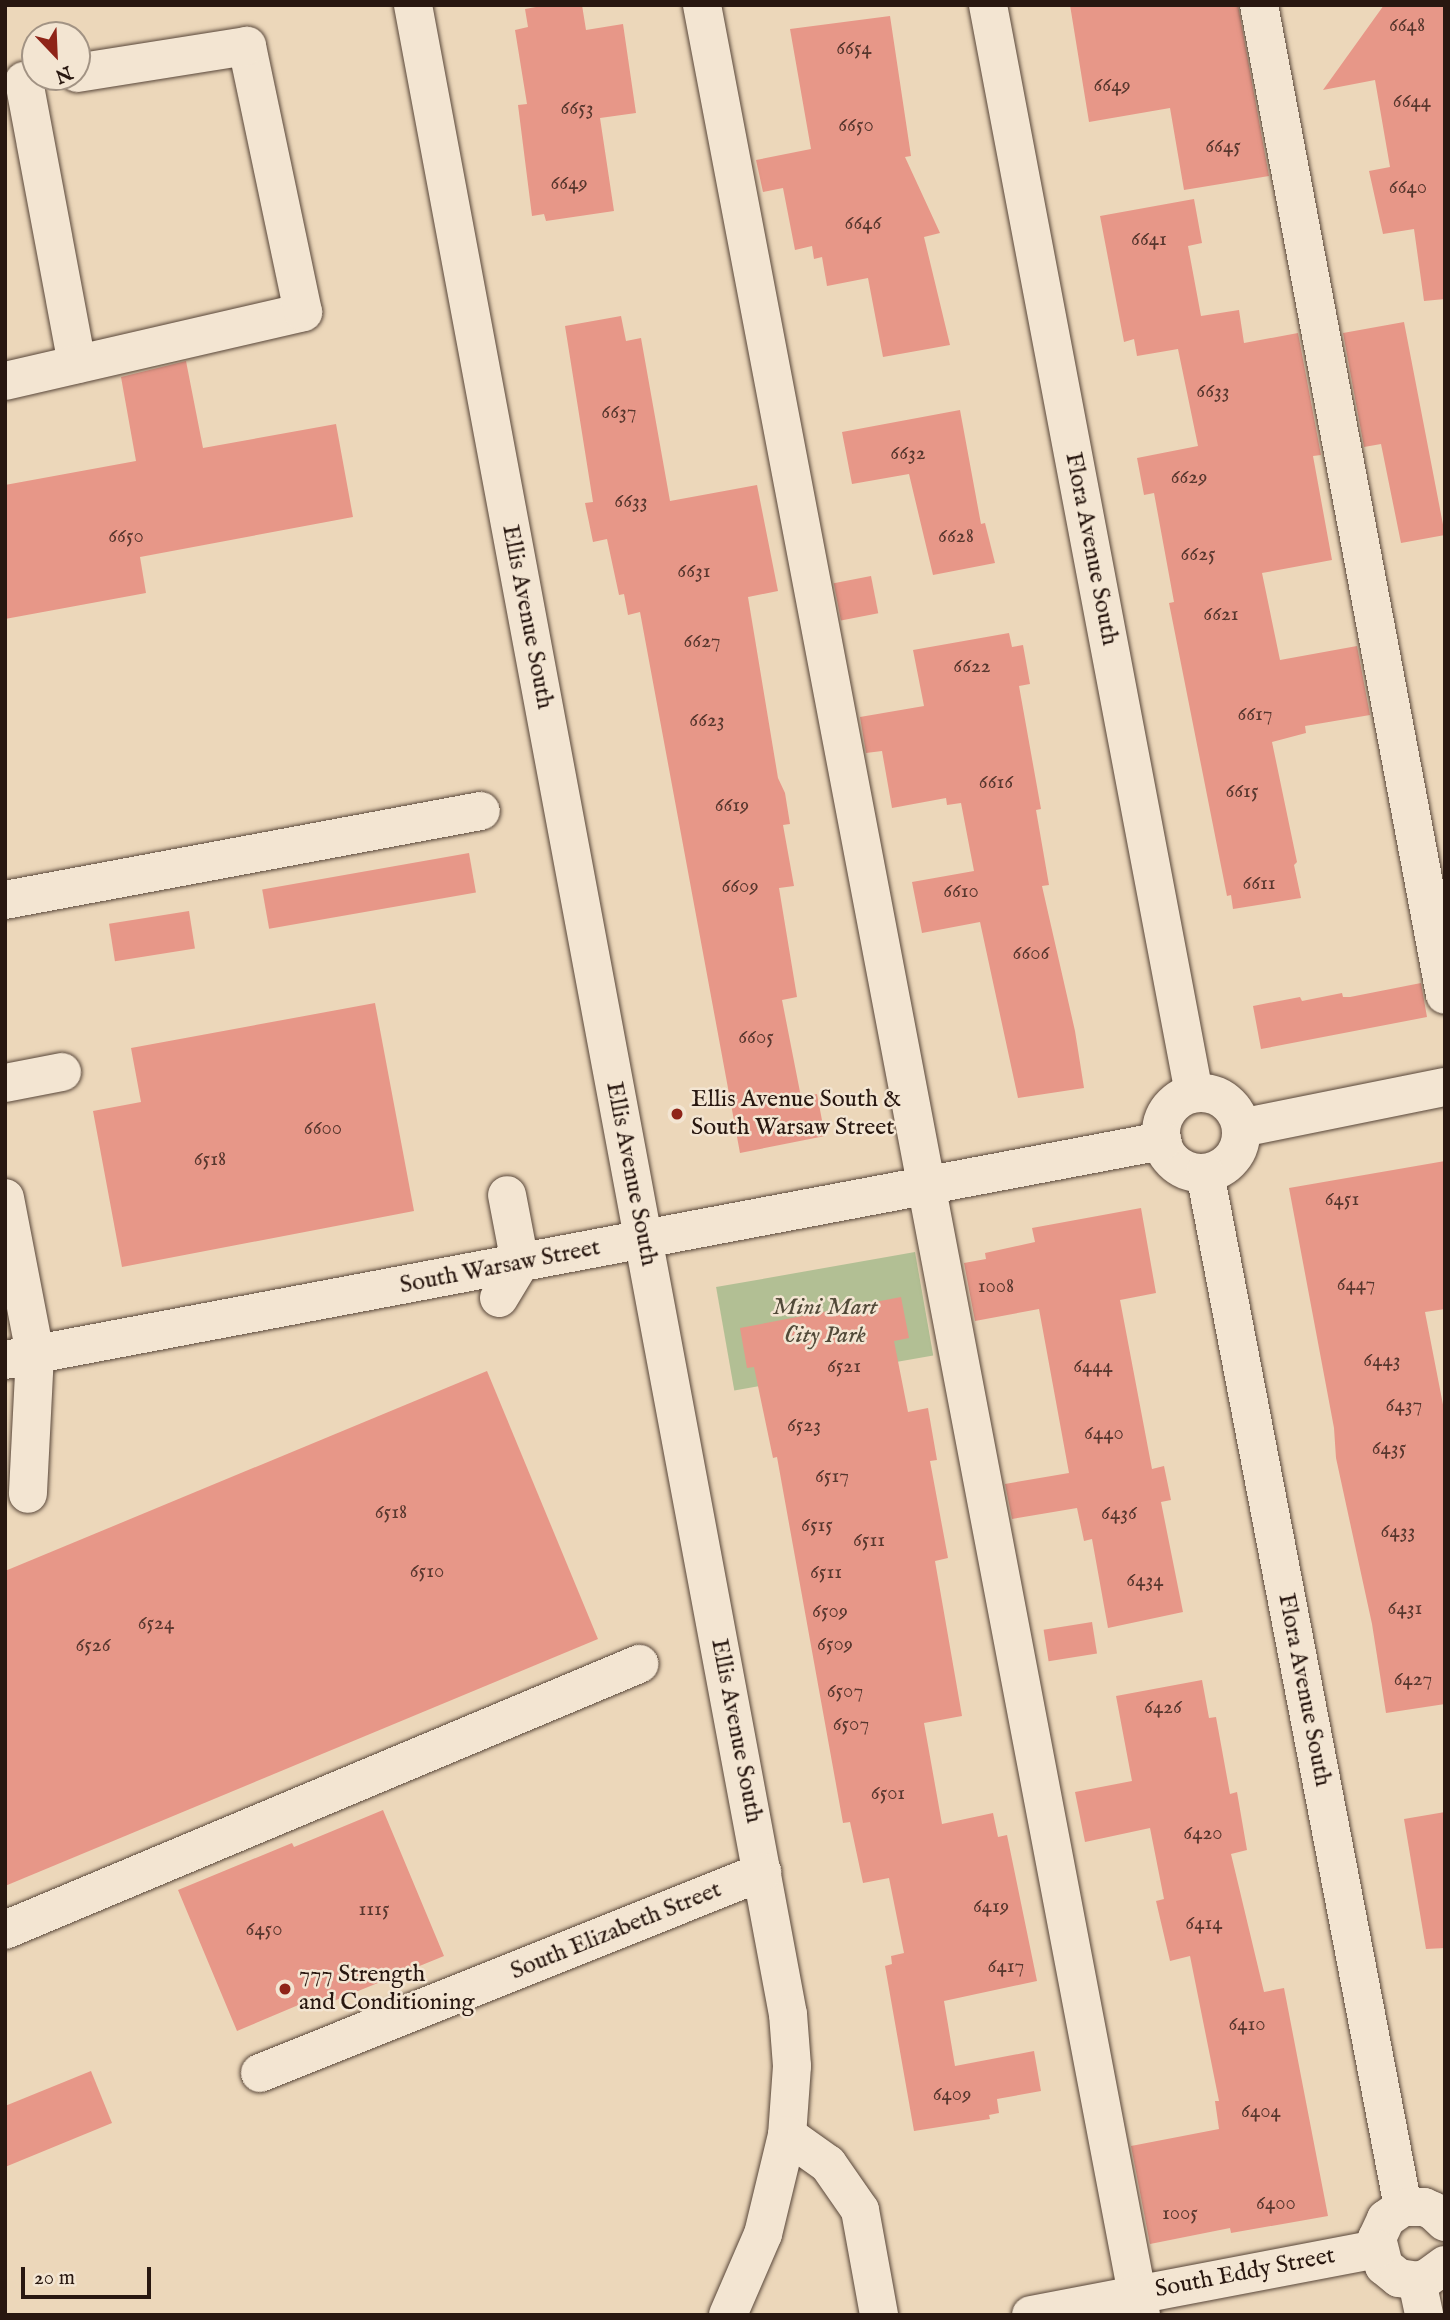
<!DOCTYPE html>
<html>
<head>
<meta charset="utf-8">
<style>
	body { margin:0 }
	#map { position:relative; width:1450px; height:2320px; overflow:hidden; background:#ecd7ba; font-family:"IM FELL English",serif }
	div>[style] { position:absolute }
	[style*='--x'] { left:calc(var(--x)*1px); top:calc(var(--y)*1px); width:calc(var(--w)*1px); rotate:calc(var(--a)*1deg) }
	.green>* { inset:0; background:#b2bf94; transform-origin:0 0 }
	.building>* { inset:0; background:#e79788; transform-origin:0 0 }
	.roads { filter:drop-shadow(0 0 2px #59473a) drop-shadow(0 0 2px #59473a) }
	.minor>* { height:38px; margin:-19px; padding:0 19px; transform-origin:19px; border-radius:19px; background:#f3e5d2 }
	.minor>.ring { margin:-19px; padding:0; box-sizing:content-box; background:none; border:38px solid #f3e5d2; border-radius:50% }
	.dots>* { width:19px; height:19px; translate:-50% -50%; box-sizing:border-box; border:4px solid #f3e5d2; border-radius:50% }
	span { translate:-50% -50%; white-space:nowrap; text-align:center; line-height:1.15; -webkit-text-stroke:5px #f3e5d2; paint-order:stroke }
	.number-label { font-size:21px; color:#58372e }
	.number-label span { -webkit-text-stroke-width:0 }
	.street-label { font-size:24px; color:#281710 }
	.poi-label { font-size:24px; color:#281710 }
	.left { translate:0 -50%; text-align:left }
	.park-label { font-size:24px; color:#514938; font-style:italic }
	.frame { position:absolute; inset:0; border:7px solid #281710; pointer-events:none }
	.north { position:absolute; left:21px; top:21px; width:70px; height:70px; box-sizing:border-box; background:#f3e5d2; border:2px solid #a29384; border-radius:50%; rotate:157deg; font-size:19px; font-weight:700; line-height:28px; text-align:center; color:#281710 }
	.north::after { content:''; display:block; margin:auto; width:24px; height:32px; background:#8f2418; clip-path:polygon(50% 0,100% 100%,50% 72%,0 100%) }
	.scale { position:absolute; left:21px; top:2267px; width:130px; height:32px; box-sizing:border-box; border:4px solid #281710; border-top:0; padding-left:9px; font-size:21px; line-height:24px; white-space:nowrap; color:#281710; -webkit-text-stroke:5px #f3e5d2; paint-order:stroke }
</style>
</head>
<body>
<div id="map">
	<div class="green">
		<i style="left:915px;top:1252px;width:105px;height:202px;rotate:80deg"></i>
	</div>
	<div class="building">
		<i style="clip-path:polygon(547px 5px,582px 5px,586px 30px,623px 24px,636px 113px,600px 118px,614px 211px,546px 221px,544px 214px,532px 216px,518px 105px,527px 104px,515px 30px,528px 27px,525px 9px)"></i>
		<i style="clip-path:polygon(1070px 5px,1238px 5px,1269px 176px,1184px 190px,1170px 108px,1089px 122px)"></i>
		<i style="clip-path:polygon(1384px 5px,1445px 5px,1445px 299px,1424px 301px,1414px 229px,1383px 234px,1369px 171px,1390px 167px,1375px 80px,1323px 90px)"></i>
		<i style="clip-path:polygon(890px 16px,911px 156px,905px 157px,940px 233px,924px 237px,950px 345px,883px 357px,868px 278px,827px 286px,822px 257px,814px 259px,812px 246px,795px 250px,783px 188px,763px 192px,756px 160px,811px 149px,790px 29px)"></i>
		<i style="clip-path:polygon(1194px 199px,1202px 243px,1188px 246px,1201px 316px,1239px 310px,1244px 343px,1298px 333px,1321px 455px,1313px 456px,1332px 560px,1262px 573px,1280px 660px,1357px 646px,1370px 715px,1305px 726px,1306px 733px,1272px 742px,1297px 862px,1294px 865px,1301px 898px,1233px 909px,1231px 895px,1227px 896px,1169px 603px,1174px 602px,1154px 493px,1144px 495px,1137px 458px,1198px 446px,1178px 349px,1137px 356px,1134px 339px,1124px 342px,1100px 216px)"></i>
		<i style="clip-path:polygon(621px 316px,626px 341px,641px 338px,670px 501px,757px 485px,778px 591px,748px 597px,778px 778px,785px 793px,790px 824px,783px 825px,794px 886px,779px 888px,797px 997px,782px 1000px,801px 1097px,817px 1094px,825px 1136px,740px 1153px,640px 612px,628px 615px,624px 594px,619px 595px,607px 539px,593px 542px,585px 503px,593px 502px,565px 326px)"></i>
		<i style="clip-path:polygon(1404px 322px,1445px 535px,1401px 543px,1381px 444px,1364px 447px,1343px 333px)"></i>
		<i style="clip-path:polygon(186px 361px,203px 448px,336px 424px,353px 517px,140px 557px,146px 593px,5px 619px,5px 485px,136px 461px,121px 377px)"></i>
		<i style="clip-path:polygon(960px 410px,981px 524px,985px 523px,995px 563px,933px 575px,909px 474px,852px 484px,842px 432px)"></i>
		<i style="left:871px;top:576px;width:38px;height:38px;rotate:79deg"></i>
		<i style="clip-path:polygon(1009px 633px,1012px 647px,1023px 645px,1030px 684px,1019px 686px,1041px 809px,1036px 810px,1049px 885px,1042px 886px,1075px 1031px,1084px 1088px,1018px 1098px,980px 922px,922px 933px,912px 882px,974px 871px,961px 803px,947px 805px,946px 798px,892px 808px,882px 751px,866px 753px,860px 717px,924px 706px,913px 650px)"></i>
		<i style="left:469px;top:853px;width:40px;height:210px;rotate:80deg"></i>
		<i style="left:189px;top:911px;width:38px;height:81px;rotate:81deg"></i>
		<i style="clip-path:polygon(1421px 983px,1427px 1017px,1261px 1049px,1253px 1006px,1300px 997px,1302px 1001px,1342px 993px,1343px 997px,1350px 997px)"></i>
		<i style="clip-path:polygon(375px 1003px,414px 1211px,122px 1267px,93px 1111px,141px 1102px,131px 1048px)"></i>
		<i style="clip-path:polygon(1445px 1161px,1445px 1309px,1425px 1312px,1445px 1415px,1445px 1704px,1386px 1713px,1372px 1624px,1336px 1458px,1334px 1428px,1289px 1188px)"></i>
		<i style="clip-path:polygon(1141px 1208px,1156px 1293px,1120px 1300px,1152px 1469px,1164px 1466px,1171px 1500px,1161px 1502px,1183px 1612px,1108px 1628px,1092px 1539px,1084px 1541px,1077px 1508px,1012px 1519px,1005px 1484px,1069px 1473px,1039px 1309px,975px 1321px,964px 1263px,986px 1259px,985px 1253px,1035px 1242px,1032px 1228px)"></i>
		<i style="clip-path:polygon(901px 1297px,909px 1338px,894px 1341px,908px 1412px,928px 1408px,937px 1460px,930px 1461px,948px 1558px,935px 1561px,962px 1716px,924px 1723px,942px 1824px,993px 1813px,998px 1837px,1007px 1835px,1037px 1981px,944px 2001px,955px 2066px,1034px 2051px,1041px 2091px,997px 2099px,999px 2113px,989px 2115px,990px 2119px,914px 2131px,885px 1966px,892px 1964px,891px 1956px,904px 1953px,889px 1878px,863px 1883px,850px 1822px,843px 1823px,777px 1457px,773px 1458px,754px 1367px,747px 1368px,740px 1328px)"></i>
		<i style="clip-path:polygon(487px 1371px,598px 1639px,5px 1886px,5px 1571px)"></i>
		<i style="left:1092px;top:1622px;width:32px;height:49px;rotate:81deg"></i>
		<i style="clip-path:polygon(1202px 1680px,1209px 1718px,1216px 1717px,1230px 1794px,1237px 1792px,1247px 1850px,1231px 1854px,1264px 1992px,1284px 1988px,1328px 2216px,1231px 2233px,1230px 2228px,1150px 2244px,1131px 2146px,1219px 2129px,1215px 2101px,1219px 2101px,1190px 1956px,1170px 1961px,1156px 1901px,1164px 1899px,1150px 1828px,1085px 1842px,1075px 1792px,1132px 1781px,1116px 1696px)"></i>
		<i style="clip-path:polygon(383px 1810px,444px 1956px,319px 2007px,315px 1998px,237px 2031px,178px 1890px,292px 1843px,294px 1847px)"></i>
		<i style="clip-path:polygon(1445px 1812px,1445px 1948px,1426px 1949px,1404px 1819px)"></i>
		<i style="clip-path:polygon(91px 2071px,112px 2123px,5px 2167px,5px 2106px)"></i>
	</div>
	<div class="roads">
		<div class="minor">
			<i style="--x:413;--y:5;--w:2044;--a:79.43"></i>
			<i style="--x:788;--y:2014;--w:52;--a:85.6"></i>
			<i style="--x:792;--y:2066;--w:69;--a:94.1"></i>
			<i style="--x:787;--y:2135;--w:102;--a:103.6"></i>
			<i style="--x:763;--y:2234;--w:88;--a:113.4"></i>
			<i style="--x:702;--y:5;--w:2351;--a:79.24"></i>
			<i style="--x:988;--y:5;--w:1107;--a:79.28"></i>
			<i style="--x:1259;--y:5;--w:1007;--a:79.36"></i>
			<i style="--x:24;--y:81;--w:288;--a:79.4"></i>
			<i style="--x:5;--y:381;--w:306;--a:-13"></i>
			<i style="--x:303;--y:312;--w:272;--a:-101.9"></i>
			<i style="--x:247;--y:46;--w:172;--a:171"></i>
			<i style="--x:5;--y:900;--w:484;--a:-10.6"></i>
			<i style="--x:5;--y:1083;--w:58;--a:-10.9"></i>
			<i class="ring" style="left:1161px;top:1093px;width:42px;height:42px"></i>
			<i style="--x:1241;--y:1128;--w:208;--a:-11.4"></i>
			<i style="--x:1205;--y:1173;--w:1053;--a:79.16"></i>
			<i style="--x:5;--y:1198;--w:159;--a:79.1"></i>
			<i style="--x:35;--y:1354;--w:140;--a:92.9"></i>
			<i style="--x:499;--y:1298;--w:41;--a:-59"></i>
			<i style="--x:520;--y:1263;--w:69;--a:-100.8"></i>
			<i style="--x:5;--y:1360;--w:1178;--a:-10.72"></i>
			<i style="--x:5;--y:1930;--w:688;--a:-22.76"></i>
			<i style="--x:260;--y:2073;--w:541;--a:-21.82"></i>
			<i style="--x:787;--y:2135;--w:50;--a:35.3"></i>
			<i style="--x:828;--y:2164;--w:56;--a:55.2"></i>
			<i style="--x:860;--y:2210;--w:107;--a:79.7"></i>
			<i style="--x:1445;--y:2222;--w:16;--a:-137"></i>
			<i style="--x:1433;--y:2211;--w:10;--a:-156"></i>
			<i style="--x:1424;--y:2207;--w:21;--a:180"></i>
			<i style="--x:1403;--y:2207;--w:21;--a:145"></i>
			<i style="--x:1386;--y:2219;--w:21;--a:115"></i>
			<i style="--x:1377;--y:2238;--w:29;--a:76"></i>
			<i style="--x:1384;--y:2266;--w:19;--a:39"></i>
			<i style="--x:1399;--y:2278;--w:18;--a:9"></i>
			<i style="--x:1417;--y:2281;--w:10;--a:-17"></i>
			<i style="--x:1427;--y:2278;--w:22;--a:-36"></i>
			<i style="--x:1417;--y:2281;--w:35;--a:78"></i>
			<i style="--x:1031;--y:2315;--w:352;--a:-10.8"></i>
		</div>
	</div>
	<div class="dots">
		<i style="left:677px;top:1114px;background:#8f2418"></i>
		<i style="left:285px;top:1989px;background:#8f2418"></i>
	</div>
	<div class="number-label">
		<span style="left:1407px;top:26px">6648</span>
		<span style="left:854px;top:49px">6654</span>
		<span style="left:1112px;top:86px">6649</span>
		<span style="left:1412px;top:102px">6644</span>
		<span style="left:577px;top:109px">6653</span>
		<span style="left:856px;top:126px">6650</span>
		<span style="left:1223px;top:147px">6645</span>
		<span style="left:569px;top:184px">6649</span>
		<span style="left:1408px;top:188px">6640</span>
		<span style="left:863px;top:224px">6646</span>
		<span style="left:1149px;top:240px">6641</span>
		<span style="left:1213px;top:392px">6633</span>
		<span style="left:619px;top:413px">6637</span>
		<span style="left:908px;top:454px">6632</span>
		<span style="left:1189px;top:478px">6629</span>
		<span style="left:631px;top:502px">6633</span>
		<span style="left:126px;top:537px">6650</span>
		<span style="left:956px;top:537px">6628</span>
		<span style="left:1198px;top:555px">6625</span>
		<span style="left:694px;top:572px">6631</span>
		<span style="left:1221px;top:615px">6621</span>
		<span style="left:702px;top:642px">6627</span>
		<span style="left:972px;top:667px">6622</span>
		<span style="left:1255px;top:715px">6617</span>
		<span style="left:707px;top:721px">6623</span>
		<span style="left:996px;top:783px">6616</span>
		<span style="left:1242px;top:792px">6615</span>
		<span style="left:732px;top:806px">6619</span>
		<span style="left:1259px;top:884px">6611</span>
		<span style="left:740px;top:887px">6609</span>
		<span style="left:961px;top:892px">6610</span>
		<span style="left:1031px;top:954px">6606</span>
		<span style="left:756px;top:1038px">6605</span>
		<span style="left:323px;top:1129px">6600</span>
		<span style="left:210px;top:1160px">6518</span>
		<span style="left:1342px;top:1200px">6451</span>
		<span style="left:1356px;top:1285px">6447</span>
		<span style="left:996px;top:1287px">1008</span>
		<span style="left:1382px;top:1361px">6443</span>
		<span style="left:844px;top:1367px">6521</span>
		<span style="left:1093px;top:1367px">6444</span>
		<span style="left:1404px;top:1406px">6437</span>
		<span style="left:804px;top:1426px">6523</span>
		<span style="left:1104px;top:1434px">6440</span>
		<span style="left:1389px;top:1449px">6435</span>
		<span style="left:832px;top:1477px">6517</span>
		<span style="left:391px;top:1513px">6518</span>
		<span style="left:1119px;top:1514px">6436</span>
		<span style="left:817px;top:1526px">6515</span>
		<span style="left:1398px;top:1532px">6433</span>
		<span style="left:869px;top:1541px">6511</span>
		<span style="left:427px;top:1572px">6510</span>
		<span style="left:826px;top:1573px">6511</span>
		<span style="left:1145px;top:1581px">6434</span>
		<span style="left:1405px;top:1609px">6431</span>
		<span style="left:830px;top:1612px">6509</span>
		<span style="left:156px;top:1624px">6524</span>
		<span style="left:835px;top:1645px">6509</span>
		<span style="left:93px;top:1646px">6526</span>
		<span style="left:1413px;top:1680px">6427</span>
		<span style="left:845px;top:1692px">6507</span>
		<span style="left:1163px;top:1708px">6426</span>
		<span style="left:851px;top:1725px">6507</span>
		<span style="left:888px;top:1794px">6501</span>
		<span style="left:1203px;top:1834px">6420</span>
		<span style="left:991px;top:1907px">6419</span>
		<span style="left:374px;top:1910px">1115</span>
		<span style="left:1204px;top:1924px">6414</span>
		<span style="left:264px;top:1930px">6450</span>
		<span style="left:1006px;top:1967px">6417</span>
		<span style="left:1247px;top:2025px">6410</span>
		<span style="left:952px;top:2095px">6409</span>
		<span style="left:1261px;top:2112px">6404</span>
		<span style="left:1276px;top:2204px">6400</span>
		<span style="left:1180px;top:2214px">1005</span>
	</div>
	<div class="street-label">
		<span style="left:1091px;top:549px;rotate:79deg">Flora Avenue South</span>
		<span style="left:527px;top:617px;rotate:79deg">Ellis Avenue South</span>
		<span style="left:631px;top:1174px;rotate:79deg">Ellis Avenue South</span>
		<span style="left:500px;top:1267px;rotate:-11deg">South Warsaw Street</span>
		<span style="left:1304px;top:1690px;rotate:79deg">Flora Avenue South</span>
		<span style="left:736px;top:1731px;rotate:79deg">Ellis Avenue South</span>
		<span style="left:616px;top:1931px;rotate:-22deg">South Elizabeth Street</span>
		<span style="left:1245px;top:2273px;rotate:-11deg">South Eddy Street</span>
	</div>
	<div class="poi-label">
		<span class="left" style="left:691px;top:1114px">Ellis Avenue South &amp;<br>South Warsaw Street</span>
		<span class="left" style="left:299px;top:1989px">777 Strength<br>and Conditioning</span>
	</div>
	<div class="park-label">
		<span style="left:825px;top:1322px">Mini Mart<br>City Park</span>
	</div>
	<div class="frame"></div>
	<div class="north">N</div>
	<div class="scale">20 m</div>
</div>
</body>
</html>
